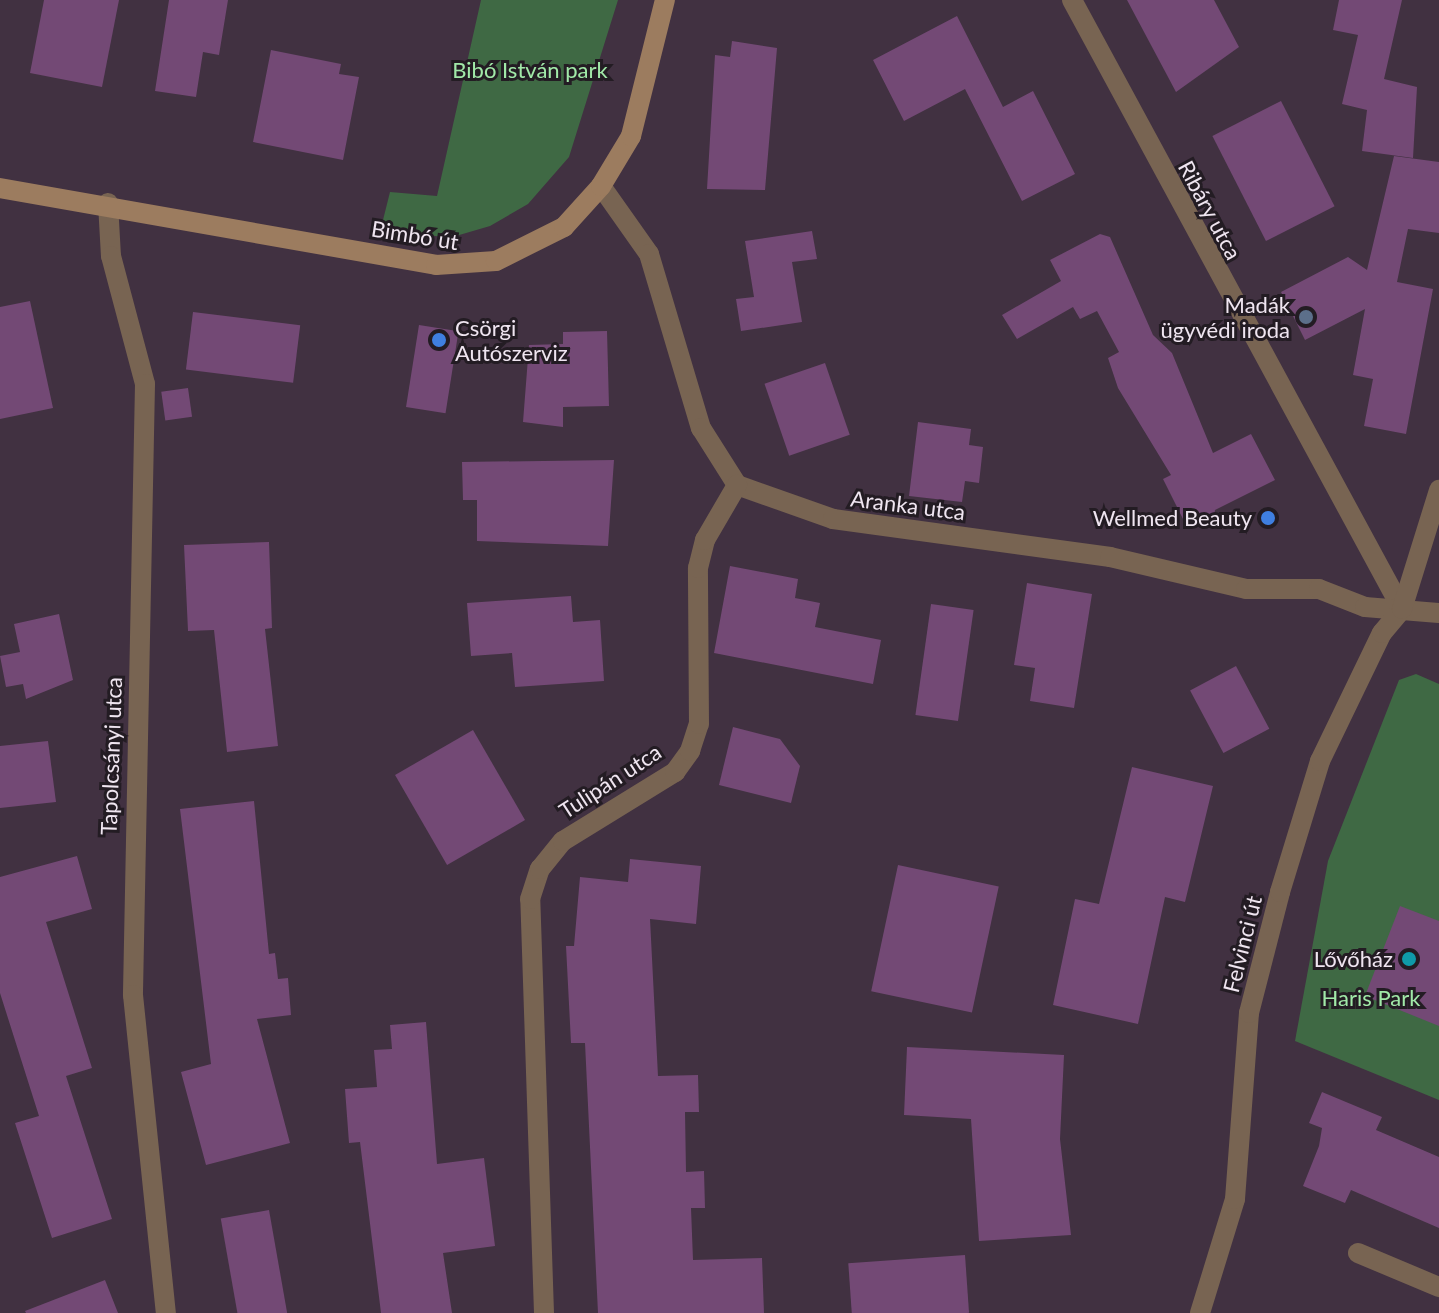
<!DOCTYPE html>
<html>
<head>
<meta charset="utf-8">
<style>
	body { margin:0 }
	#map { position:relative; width:1439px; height:1313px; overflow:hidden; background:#413141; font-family:Lato,sans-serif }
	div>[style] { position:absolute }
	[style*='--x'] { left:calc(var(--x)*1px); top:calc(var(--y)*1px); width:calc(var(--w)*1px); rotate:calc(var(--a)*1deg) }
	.green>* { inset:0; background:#3f6944 }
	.building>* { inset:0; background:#734975; transform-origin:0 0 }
	.street>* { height:20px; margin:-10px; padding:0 10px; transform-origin:10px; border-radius:10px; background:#786452 }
	.secondary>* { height:20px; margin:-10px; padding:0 10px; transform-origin:10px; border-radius:10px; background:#9c7c5f }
	.dots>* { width:22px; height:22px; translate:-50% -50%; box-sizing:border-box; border:4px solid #231c23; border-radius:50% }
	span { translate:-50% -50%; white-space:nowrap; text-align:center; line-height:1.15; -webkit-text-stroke:6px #231c23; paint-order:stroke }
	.park-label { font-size:22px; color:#a1e9a8 }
	.street-label { font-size:22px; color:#efe5f0 }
	.poi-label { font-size:22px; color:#efe5f0 }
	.right { translate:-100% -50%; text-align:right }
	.left { translate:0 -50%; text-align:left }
</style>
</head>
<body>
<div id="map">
	<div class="green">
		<i style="clip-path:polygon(481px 0,618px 0,569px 157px,528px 204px,490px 226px,449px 238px,381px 228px,390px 192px,437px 196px)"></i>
		<i style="clip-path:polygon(1416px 674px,1439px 684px,1439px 1100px,1295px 1041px,1328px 861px,1399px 680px)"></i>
	</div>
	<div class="building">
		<i style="clip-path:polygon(44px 0,119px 0,102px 87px,30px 73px)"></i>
		<i style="clip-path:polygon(169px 0,228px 0,219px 55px,203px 52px,196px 97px,155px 91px)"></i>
		<i style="clip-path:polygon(1127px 0,1214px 0,1239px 47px,1176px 92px)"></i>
		<i style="clip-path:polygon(1339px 0,1402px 0,1384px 79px,1417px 87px,1413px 158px,1362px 151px,1367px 110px,1342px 104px,1358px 35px,1333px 30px)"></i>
		<i style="clip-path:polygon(957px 16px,1003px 107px,1033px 91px,1075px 174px,1022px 201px,965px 89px,904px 121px,873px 60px)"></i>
		<i style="clip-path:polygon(732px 41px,777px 48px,765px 190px,707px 189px,715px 55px,730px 57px)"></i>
		<i style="clip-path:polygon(271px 50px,341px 64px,339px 74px,359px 77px,343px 160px,253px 142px)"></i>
		<i style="left:1281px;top:101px;width:118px;height:77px;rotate:63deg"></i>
		<i style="clip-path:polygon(1394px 156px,1439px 162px,1439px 233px,1408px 229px,1397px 282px,1433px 289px,1406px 434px,1364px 426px,1373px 379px,1353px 375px,1365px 309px,1305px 340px,1281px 292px,1348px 257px,1367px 270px)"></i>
		<i style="clip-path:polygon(812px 231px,817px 259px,792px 262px,802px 322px,741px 331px,736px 299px,754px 297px,745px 241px)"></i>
		<i style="clip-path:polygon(1100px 234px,1110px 237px,1153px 335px,1172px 353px,1213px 453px,1251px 434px,1275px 480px,1215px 510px,1213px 525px,1185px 523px,1163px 479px,1171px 475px,1118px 388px,1108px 358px,1119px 352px,1097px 311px,1080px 319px,1073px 307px,1017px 339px,1002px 315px,1061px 281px,1050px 260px)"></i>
		<i style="clip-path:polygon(30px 301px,53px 408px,0 419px,0 307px)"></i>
		<i style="left:193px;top:312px;width:108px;height:58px;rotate:7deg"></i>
		<i style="left:419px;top:325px;width:40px;height:83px;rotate:9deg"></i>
		<i style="clip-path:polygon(607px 331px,609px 406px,563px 407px,563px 427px,523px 422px,529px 345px,563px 344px,563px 332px)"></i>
		<i style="left:825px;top:363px;width:76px;height:64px;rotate:71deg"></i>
		<i style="left:188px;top:388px;width:29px;height:27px;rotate:82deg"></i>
		<i style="clip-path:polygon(918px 422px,971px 429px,969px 445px,983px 447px,979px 483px,965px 481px,962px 502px,909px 496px)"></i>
		<i style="clip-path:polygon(614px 460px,608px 546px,477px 541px,477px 500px,463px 500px,462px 462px)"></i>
		<i style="clip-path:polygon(269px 542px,272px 628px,265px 629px,278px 746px,227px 752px,214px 630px,188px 631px,184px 545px)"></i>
		<i style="clip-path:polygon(730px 566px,798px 579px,795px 598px,820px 603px,815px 627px,881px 640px,873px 684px,714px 653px)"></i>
		<i style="clip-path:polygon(1027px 583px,1092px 594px,1074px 708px,1030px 701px,1035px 668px,1014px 665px)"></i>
		<i style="clip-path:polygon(571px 596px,573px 622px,600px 620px,604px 681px,515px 687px,512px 653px,471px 656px,467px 603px)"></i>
		<i style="left:931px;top:604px;width:43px;height:112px;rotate:8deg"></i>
		<i style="clip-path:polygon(59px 614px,73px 680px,26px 699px,23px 684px,6px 687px,0 656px,20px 652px,14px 624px)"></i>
		<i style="left:1236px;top:666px;width:71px;height:52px;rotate:62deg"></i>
		<i style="clip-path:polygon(733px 727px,780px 739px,800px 766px,791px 803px,719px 785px)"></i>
		<i style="left:473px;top:730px;width:104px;height:90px;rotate:60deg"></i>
		<i style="clip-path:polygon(48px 741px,56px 802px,0 808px,0 746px)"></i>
		<i style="clip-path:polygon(1132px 767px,1213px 786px,1185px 902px,1165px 897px,1138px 1024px,1053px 1005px,1075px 899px,1099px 904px)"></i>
		<i style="clip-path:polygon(254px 801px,269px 954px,275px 953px,278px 979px,288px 978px,291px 1015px,257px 1019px,290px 1143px,206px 1165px,181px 1072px,211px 1064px,180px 809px)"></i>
		<i style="clip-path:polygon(77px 856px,92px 909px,46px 922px,92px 1068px,66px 1076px,112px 1219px,52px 1238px,15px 1123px,39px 1116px,0 993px,0 877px)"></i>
		<i style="clip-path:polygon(630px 859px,701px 866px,696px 924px,650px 919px,658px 1076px,698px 1075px,699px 1112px,685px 1112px,686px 1172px,704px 1171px,705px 1208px,691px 1208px,693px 1260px,762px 1258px,764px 1313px,598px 1313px,585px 1043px,571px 1043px,566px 946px,574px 946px,580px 877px,628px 882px)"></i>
		<i style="left:898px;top:865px;width:103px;height:129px;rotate:12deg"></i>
		<i style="clip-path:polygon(1400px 906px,1439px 921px,1439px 1026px,1365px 996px)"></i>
		<i style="clip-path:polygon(426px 1022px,437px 1164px,484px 1158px,495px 1246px,443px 1253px,452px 1313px,381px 1313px,360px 1142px,349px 1143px,345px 1089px,377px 1087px,374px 1050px,392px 1049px,390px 1025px)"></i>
		<i style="clip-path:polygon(907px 1047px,1064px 1055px,1060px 1139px,1071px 1235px,979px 1241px,971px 1119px,904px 1115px)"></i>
		<i style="clip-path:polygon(1322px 1092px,1382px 1117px,1376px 1130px,1439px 1157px,1439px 1228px,1351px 1190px,1345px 1203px,1303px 1186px,1319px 1146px,1322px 1128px,1309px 1123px)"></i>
		<i style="left:269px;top:1210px;width:105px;height:49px;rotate:80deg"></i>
		<i style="left:965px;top:1255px;width:58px;height:117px;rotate:86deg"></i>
		<i style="clip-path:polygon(105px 1280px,118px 1313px,26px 1313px,25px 1311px)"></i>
	</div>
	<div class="street">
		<i style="--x:1072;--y:0;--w:693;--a:61.55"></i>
		<i style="--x:601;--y:186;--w:83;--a:54.8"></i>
		<i style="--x:649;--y:254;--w:182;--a:73.4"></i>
		<i style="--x:701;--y:428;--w:67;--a:57.7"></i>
		<i style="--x:737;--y:485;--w:102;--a:19.5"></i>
		<i style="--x:833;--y:519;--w:280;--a:7.8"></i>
		<i style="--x:1110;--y:557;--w:140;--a:13.2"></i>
		<i style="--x:1246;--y:589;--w:73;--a:0"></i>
		<i style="--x:1319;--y:589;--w:49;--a:21.4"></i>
		<i style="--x:1365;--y:607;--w:74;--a:4.6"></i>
		<i style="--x:108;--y:203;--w:53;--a:86.8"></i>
		<i style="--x:111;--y:256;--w:132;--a:75.1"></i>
		<i style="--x:145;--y:384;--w:611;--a:91.13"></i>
		<i style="--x:133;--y:995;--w:320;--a:84.1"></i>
		<i style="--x:1358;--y:1253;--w:88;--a:22.8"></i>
		<i style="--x:544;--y:1313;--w:414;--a:-91.9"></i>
		<i style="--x:530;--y:899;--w:32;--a:-72"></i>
		<i style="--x:540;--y:869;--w:36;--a:-51"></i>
		<i style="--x:563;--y:841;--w:132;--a:-31.6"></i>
		<i style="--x:675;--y:772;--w:26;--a:-54"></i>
		<i style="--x:690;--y:751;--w:28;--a:-72"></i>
		<i style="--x:699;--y:724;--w:156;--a:-90.4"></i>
		<i style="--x:698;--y:568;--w:29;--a:-76"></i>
		<i style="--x:705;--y:540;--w:64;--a:-59.8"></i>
		<i style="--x:1200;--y:1313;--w:119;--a:-72.9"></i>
		<i style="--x:1235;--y:1199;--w:187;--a:-85.7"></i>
		<i style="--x:1249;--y:1013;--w:125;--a:-75.6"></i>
		<i style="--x:1280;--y:892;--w:137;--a:-73"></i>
		<i style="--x:1320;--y:761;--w:142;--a:-64.2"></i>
		<i style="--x:1382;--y:633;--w:31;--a:-50"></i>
		<i style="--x:1402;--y:609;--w:125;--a:-72.7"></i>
	</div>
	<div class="secondary">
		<i style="--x:0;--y:188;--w:443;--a:10"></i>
		<i style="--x:436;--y:265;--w:60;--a:-3.8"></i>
		<i style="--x:496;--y:261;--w:76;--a:-26.6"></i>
		<i style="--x:564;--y:227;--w:55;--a:-47.9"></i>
		<i style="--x:601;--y:186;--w:58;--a:-59"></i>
		<i style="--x:631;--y:136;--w:140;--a:-76"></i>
	</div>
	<div class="dots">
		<i style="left:1306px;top:317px;background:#5c6f8a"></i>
		<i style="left:439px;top:340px;background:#3f7fe0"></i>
		<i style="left:1268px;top:518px;background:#3f7fe0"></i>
		<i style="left:1409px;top:959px;background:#0f9aa8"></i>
	</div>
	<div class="park-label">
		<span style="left:530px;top:70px">Bibó István park</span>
		<span style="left:1371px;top:998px">Haris Park</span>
	</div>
	<div class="street-label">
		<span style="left:1210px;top:210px;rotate:62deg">Ribáry utca</span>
		<span style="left:415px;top:235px;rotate:9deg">Bimbó út</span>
		<span style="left:908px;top:505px;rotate:7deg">Aranka utca</span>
		<span style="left:111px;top:756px;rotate:-88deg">Tapolcsányi utca</span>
		<span style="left:610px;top:781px;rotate:-33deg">Tulipán utca</span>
		<span style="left:1242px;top:944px;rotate:-76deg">Felvinci út</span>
	</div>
	<div class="poi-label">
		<span class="right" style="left:1290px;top:317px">Madák<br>ügyvédi iroda</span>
		<span class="left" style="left:455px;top:340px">Csörgi<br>Autószerviz</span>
		<span class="right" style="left:1252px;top:518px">Wellmed Beauty</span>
		<span class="right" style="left:1393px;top:959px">Lővőház</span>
	</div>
</div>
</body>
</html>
